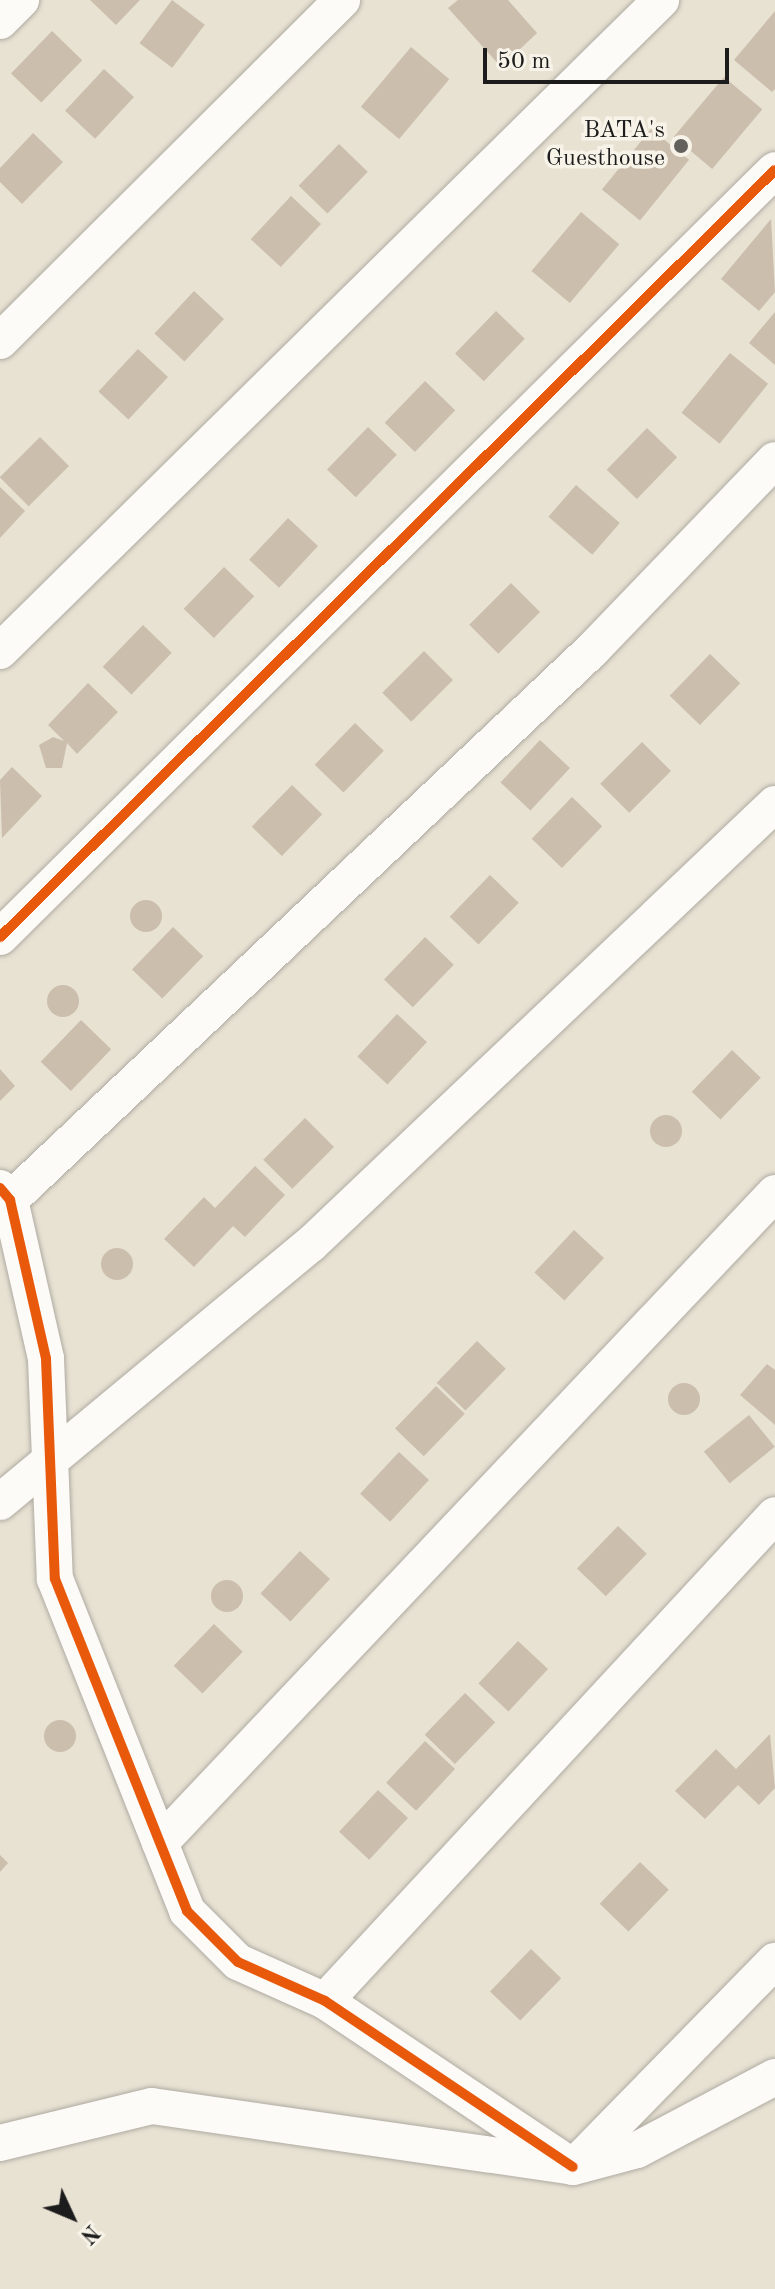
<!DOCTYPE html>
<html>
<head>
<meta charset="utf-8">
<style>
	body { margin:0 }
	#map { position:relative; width:775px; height:2289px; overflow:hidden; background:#e8e2d3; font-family:"Old Standard TT",serif }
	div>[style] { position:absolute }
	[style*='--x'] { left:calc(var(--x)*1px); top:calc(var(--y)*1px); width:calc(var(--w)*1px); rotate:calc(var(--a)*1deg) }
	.building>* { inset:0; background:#cbbead; transform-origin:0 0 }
	.round { border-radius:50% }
	.roads { filter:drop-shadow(0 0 2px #afaba2) drop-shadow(0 0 2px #afaba2) }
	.minor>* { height:36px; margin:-18px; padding:0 18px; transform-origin:18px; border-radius:18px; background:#fcfbf8 }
	.cycleway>* { height:10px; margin:-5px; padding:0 5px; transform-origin:5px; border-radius:5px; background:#e8590c }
	.dots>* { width:22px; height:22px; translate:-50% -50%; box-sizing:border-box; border:4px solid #f7f3e8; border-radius:50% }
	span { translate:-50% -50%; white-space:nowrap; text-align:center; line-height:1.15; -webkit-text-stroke:7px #f7f3e8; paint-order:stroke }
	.poi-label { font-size:24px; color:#1c1c1c }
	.right { translate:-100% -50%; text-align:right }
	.north { position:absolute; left:32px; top:2177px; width:80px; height:80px; -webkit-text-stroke:6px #f7f3e8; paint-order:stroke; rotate:134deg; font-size:22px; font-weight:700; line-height:32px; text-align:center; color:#1c1c1c }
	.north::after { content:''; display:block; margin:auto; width:28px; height:36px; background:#1c1c1c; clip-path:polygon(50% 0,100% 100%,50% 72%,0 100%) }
	.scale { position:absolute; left:483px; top:48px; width:246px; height:36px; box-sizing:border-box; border:4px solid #1c1c1c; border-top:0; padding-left:10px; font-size:24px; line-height:28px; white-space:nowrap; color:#1c1c1c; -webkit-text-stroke:6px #f7f3e8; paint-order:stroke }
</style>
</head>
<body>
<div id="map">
	<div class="building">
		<i style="clip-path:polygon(90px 0,140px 0,116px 25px)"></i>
		<i style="left:172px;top:0;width:41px;height:54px;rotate:37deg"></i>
		<i style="clip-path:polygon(458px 0,508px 0,537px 33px,501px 67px,448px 8px)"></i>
		<i style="clip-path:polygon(775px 11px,775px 89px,772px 92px,734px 60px)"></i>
		<i style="left:52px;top:31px;width:42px;height:59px;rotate:44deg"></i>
		<i style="left:411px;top:47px;width:50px;height:78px;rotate:40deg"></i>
		<i style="left:104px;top:69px;width:41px;height:57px;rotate:43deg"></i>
		<i style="left:724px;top:77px;width:50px;height:78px;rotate:40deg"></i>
		<i style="left:651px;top:129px;width:49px;height:78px;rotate:39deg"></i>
		<i style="clip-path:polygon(33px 133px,63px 162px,22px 204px,0 182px,0 168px)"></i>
		<i style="left:339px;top:144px;width:40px;height:58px;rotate:44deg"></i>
		<i style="left:291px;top:196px;width:41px;height:59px;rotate:43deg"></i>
		<i style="left:581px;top:212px;width:50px;height:77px;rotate:40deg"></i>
		<i style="clip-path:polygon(771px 219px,775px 292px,759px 311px,721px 279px)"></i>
		<i style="left:194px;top:291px;width:41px;height:58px;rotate:43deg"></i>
		<i style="left:496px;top:311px;width:40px;height:59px;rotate:44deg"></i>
		<i style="clip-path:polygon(775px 312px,775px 365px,749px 343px)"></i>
		<i style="left:138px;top:349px;width:41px;height:58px;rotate:43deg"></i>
		<i style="left:730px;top:353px;width:49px;height:77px;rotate:39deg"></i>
		<i style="left:425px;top:381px;width:42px;height:58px;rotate:44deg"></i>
		<i style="left:368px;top:427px;width:40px;height:59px;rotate:44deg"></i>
		<i style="left:647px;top:428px;width:42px;height:58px;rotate:44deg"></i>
		<i style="left:40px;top:437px;width:41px;height:57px;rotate:45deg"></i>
		<i style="left:576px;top:485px;width:58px;height:42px;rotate:41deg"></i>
		<i style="clip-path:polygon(0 487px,25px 511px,0 538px)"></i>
		<i style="left:288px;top:518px;width:41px;height:57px;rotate:43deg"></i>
		<i style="left:224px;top:567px;width:42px;height:58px;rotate:44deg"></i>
		<i style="left:511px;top:583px;width:41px;height:59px;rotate:45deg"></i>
		<i style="left:143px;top:625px;width:40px;height:58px;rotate:44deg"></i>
		<i style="left:424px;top:651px;width:41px;height:59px;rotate:45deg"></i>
		<i style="left:710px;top:654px;width:42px;height:58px;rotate:44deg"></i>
		<i style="clip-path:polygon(88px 683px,118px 712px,77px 754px,67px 743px,62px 768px,46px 768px,39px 745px,53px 737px,64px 741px,48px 725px)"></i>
		<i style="left:355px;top:723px;width:40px;height:58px;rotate:44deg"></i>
		<i style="left:540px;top:740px;width:41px;height:58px;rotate:43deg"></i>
		<i style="left:642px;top:742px;width:41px;height:59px;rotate:45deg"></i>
		<i style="clip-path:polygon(12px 767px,42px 796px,2px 838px,0 780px)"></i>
		<i style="left:292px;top:785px;width:42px;height:58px;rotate:44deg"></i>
		<i style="left:572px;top:797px;width:42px;height:58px;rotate:44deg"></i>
		<i style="left:490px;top:875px;width:40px;height:58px;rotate:44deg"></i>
		<i class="round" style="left:130px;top:900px;width:32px;height:32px"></i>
		<i style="left:173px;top:927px;width:42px;height:59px;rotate:44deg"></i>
		<i style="left:425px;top:937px;width:40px;height:59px;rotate:44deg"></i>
		<i class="round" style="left:47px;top:985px;width:32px;height:32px"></i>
		<i style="left:397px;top:1014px;width:41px;height:58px;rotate:43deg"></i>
		<i style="left:81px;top:1020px;width:42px;height:58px;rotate:44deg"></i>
		<i style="left:732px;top:1050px;width:40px;height:58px;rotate:44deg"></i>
		<i style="clip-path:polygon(0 1069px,15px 1086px,0 1101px)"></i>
		<i class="round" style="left:650px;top:1115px;width:32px;height:32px"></i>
		<i style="left:305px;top:1118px;width:41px;height:59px;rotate:45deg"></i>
		<i style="clip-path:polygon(255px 1166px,285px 1195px,245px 1237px,233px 1226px,194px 1267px,164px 1239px,204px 1197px,215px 1208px)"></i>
		<i style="left:574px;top:1230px;width:41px;height:58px;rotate:43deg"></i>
		<i class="round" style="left:101px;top:1248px;width:32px;height:32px"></i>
		<i style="left:477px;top:1341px;width:40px;height:58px;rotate:44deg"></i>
		<i style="clip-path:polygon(767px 1364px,775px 1370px,775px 1425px,740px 1395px)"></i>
		<i class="round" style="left:668px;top:1383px;width:32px;height:32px"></i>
		<i style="left:436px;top:1386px;width:40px;height:59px;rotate:44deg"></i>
		<i style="left:749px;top:1415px;width:41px;height:58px;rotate:51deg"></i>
		<i style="left:399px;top:1452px;width:41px;height:57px;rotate:43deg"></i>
		<i style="left:618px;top:1526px;width:40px;height:59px;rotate:44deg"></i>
		<i style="left:300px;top:1551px;width:41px;height:58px;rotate:43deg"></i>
		<i class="round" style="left:211px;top:1580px;width:32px;height:32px"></i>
		<i style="left:214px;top:1624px;width:40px;height:58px;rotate:44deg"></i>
		<i style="left:518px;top:1641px;width:41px;height:58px;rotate:43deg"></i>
		<i style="left:465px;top:1693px;width:42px;height:58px;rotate:44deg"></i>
		<i class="round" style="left:44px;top:1720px;width:32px;height:32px"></i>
		<i style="clip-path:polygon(770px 1734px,775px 1788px,759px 1805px,738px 1785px,705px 1819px,675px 1791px,716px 1749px,736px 1769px)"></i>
		<i style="left:425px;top:1741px;width:41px;height:57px;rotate:43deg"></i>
		<i style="left:378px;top:1790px;width:41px;height:57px;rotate:43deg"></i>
		<i style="clip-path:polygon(0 1855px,8px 1863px,0 1872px)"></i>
		<i style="left:640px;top:1862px;width:40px;height:58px;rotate:44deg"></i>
		<i style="left:531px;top:1949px;width:42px;height:59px;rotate:44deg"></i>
	</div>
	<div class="roads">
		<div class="minor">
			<i style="--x:0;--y:21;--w:30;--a:-45"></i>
			<i style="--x:0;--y:341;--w:483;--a:-44.9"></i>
			<i style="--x:0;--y:651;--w:928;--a:-44.56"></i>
			<i style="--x:0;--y:937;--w:1090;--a:-44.7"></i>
			<i style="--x:0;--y:1188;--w:16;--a:50"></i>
			<i style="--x:10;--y:1200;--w:163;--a:77.2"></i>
			<i style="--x:46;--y:1359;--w:220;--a:87.7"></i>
			<i style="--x:55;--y:1579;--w:357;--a:68.3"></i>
			<i style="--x:187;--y:1911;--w:72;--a:45"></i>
			<i style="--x:238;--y:1962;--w:95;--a:24.1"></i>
			<i style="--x:325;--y:2001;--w:298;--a:33.8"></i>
			<i style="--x:10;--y:1200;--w:802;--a:-43.38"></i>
			<i style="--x:593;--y:649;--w:262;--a:-46.1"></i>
			<i style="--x:0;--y:1502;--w:403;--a:-39.7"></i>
			<i style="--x:310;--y:1245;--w:641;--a:-43.48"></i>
			<i style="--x:160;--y:1843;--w:895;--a:-46.58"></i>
			<i style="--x:325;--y:2001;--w:662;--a:-47.2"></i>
			<i style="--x:0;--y:2143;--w:156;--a:-13.7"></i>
			<i style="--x:152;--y:2106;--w:425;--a:8.2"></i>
			<i style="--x:573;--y:2167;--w:66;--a:-14.9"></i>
			<i style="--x:637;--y:2150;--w:156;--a:-27.9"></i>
			<i style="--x:575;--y:2165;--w:286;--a:-45.6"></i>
		</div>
	</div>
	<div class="cycleway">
		<i style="--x:0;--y:937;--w:1090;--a:-44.7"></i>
		<i style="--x:0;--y:1188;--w:16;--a:50"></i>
		<i style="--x:10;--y:1200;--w:163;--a:77.2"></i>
		<i style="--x:46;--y:1359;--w:220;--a:87.7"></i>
		<i style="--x:55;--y:1579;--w:357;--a:68.3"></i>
		<i style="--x:187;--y:1911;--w:72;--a:45"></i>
		<i style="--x:238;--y:1962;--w:95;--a:24.1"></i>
		<i style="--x:325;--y:2001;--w:298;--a:33.8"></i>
	</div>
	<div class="dots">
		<i style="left:681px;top:146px;background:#63615c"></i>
	</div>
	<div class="poi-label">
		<span class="right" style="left:665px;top:146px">BATA's<br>Guesthouse</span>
	</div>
	<div class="north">N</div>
	<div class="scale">50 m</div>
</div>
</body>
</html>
